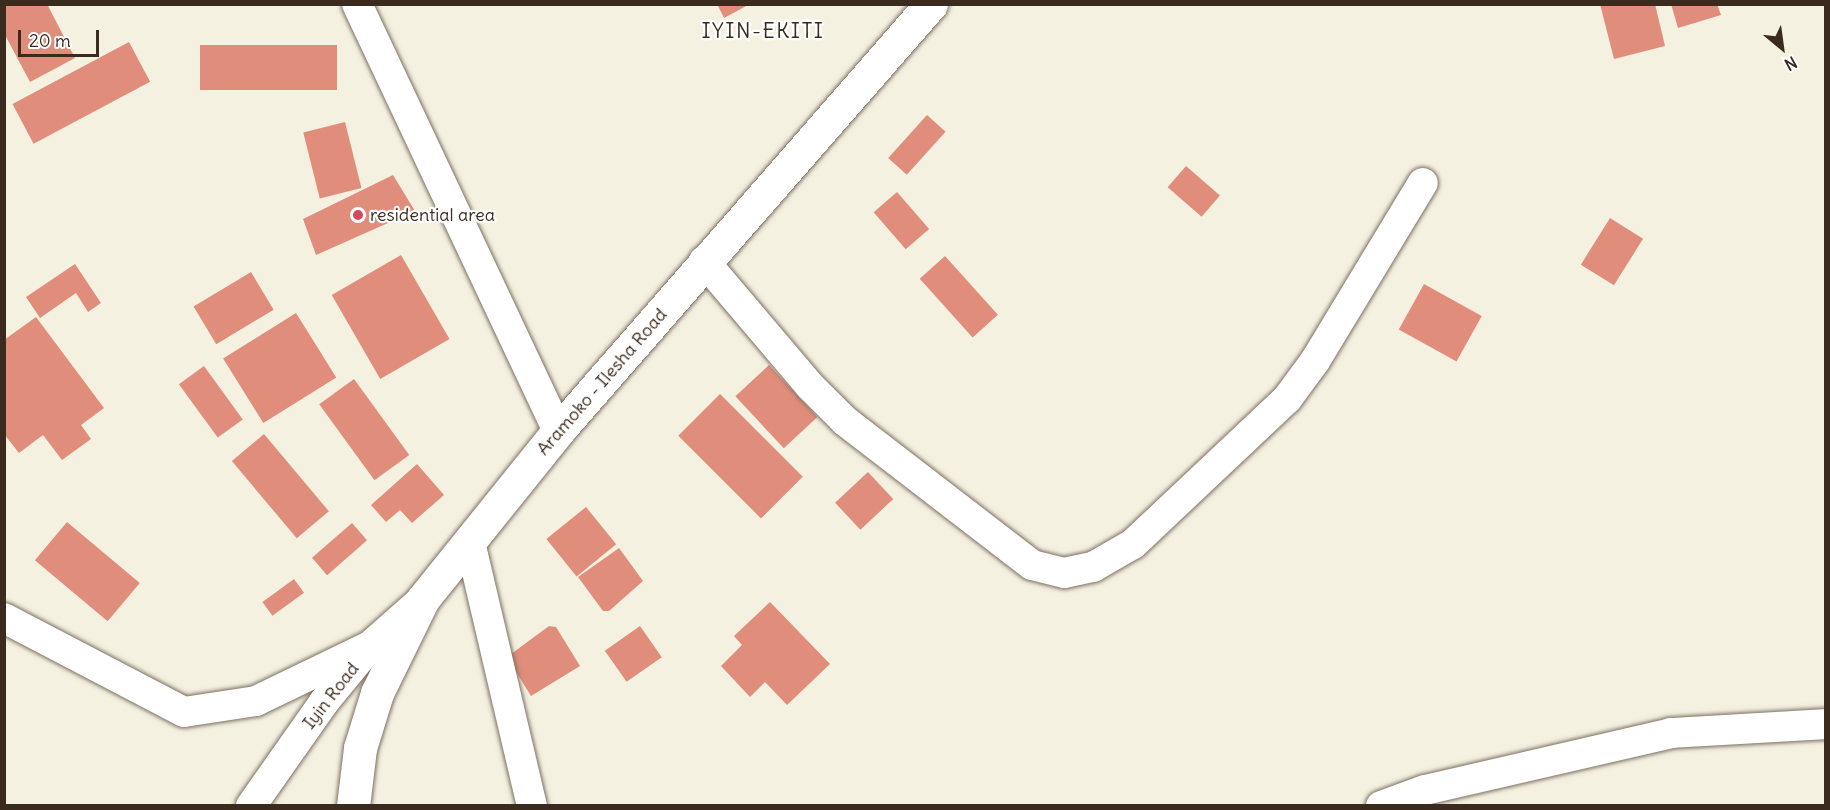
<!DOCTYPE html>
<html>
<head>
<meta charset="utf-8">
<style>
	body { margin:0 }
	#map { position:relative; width:1830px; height:810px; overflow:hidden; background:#f5f1e1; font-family:Delius,sans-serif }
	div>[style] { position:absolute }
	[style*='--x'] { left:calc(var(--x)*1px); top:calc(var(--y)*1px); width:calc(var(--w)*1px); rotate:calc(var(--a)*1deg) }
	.building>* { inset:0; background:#e18d7b; transform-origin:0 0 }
	.roads { filter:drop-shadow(0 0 2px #7c7062) drop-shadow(0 0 2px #7c7062) }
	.minor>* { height:30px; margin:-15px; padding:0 15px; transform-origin:15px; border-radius:15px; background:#fff }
	.major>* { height:33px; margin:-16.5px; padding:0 16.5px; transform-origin:16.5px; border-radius:16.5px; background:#fff }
	.dots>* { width:16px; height:16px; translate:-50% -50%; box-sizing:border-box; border:3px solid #fff; border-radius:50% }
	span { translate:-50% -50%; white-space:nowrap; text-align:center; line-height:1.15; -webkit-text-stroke:4.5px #fff; paint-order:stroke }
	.poi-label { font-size:18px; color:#3b2a1e }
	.left { translate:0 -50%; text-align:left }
	.street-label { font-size:18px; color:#3b2a1e }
	.quarter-label { font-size:21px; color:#3b2a1e; letter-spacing:1.5px }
	.frame { position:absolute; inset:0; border:6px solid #3b2a1e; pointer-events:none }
	.north { position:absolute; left:1752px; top:18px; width:60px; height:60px; -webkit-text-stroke:4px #fff; paint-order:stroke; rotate:151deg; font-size:16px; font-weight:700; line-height:24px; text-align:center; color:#3b2a1e }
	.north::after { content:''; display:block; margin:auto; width:21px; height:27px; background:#3b2a1e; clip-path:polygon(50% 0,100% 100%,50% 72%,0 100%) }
	.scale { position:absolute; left:18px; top:30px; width:81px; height:27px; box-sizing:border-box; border:3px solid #3b2a1e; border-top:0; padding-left:8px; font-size:18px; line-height:21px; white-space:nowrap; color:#3b2a1e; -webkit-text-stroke:4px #fff; paint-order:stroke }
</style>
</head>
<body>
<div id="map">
	<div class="building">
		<i style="clip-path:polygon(4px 4px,47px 4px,75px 58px,30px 82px,4px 33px)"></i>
		<i style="clip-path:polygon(717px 4px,750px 4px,724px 18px)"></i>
		<i style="clip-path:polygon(1600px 4px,1655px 4px,1665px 46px,1614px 59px)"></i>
		<i style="clip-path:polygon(1671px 4px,1717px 4px,1721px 15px,1678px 28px)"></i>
		<i style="left:129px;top:42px;width:45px;height:132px;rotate:62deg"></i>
		<i style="left:200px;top:45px;width:137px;height:45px"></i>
		<i style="left:927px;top:115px;width:25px;height:58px;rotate:42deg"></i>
		<i style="left:345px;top:122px;width:68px;height:43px;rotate:76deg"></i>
		<i style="left:1186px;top:166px;width:45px;height:28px;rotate:41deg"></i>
		<i style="clip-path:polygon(393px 175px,415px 211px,316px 255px,303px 219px)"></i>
		<i style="left:897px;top:192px;width:49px;height:31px;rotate:49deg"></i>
		<i style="left:1610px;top:218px;width:39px;height:55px;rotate:32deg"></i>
		<i style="left:401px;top:255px;width:97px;height:80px;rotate:60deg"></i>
		<i style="left:945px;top:256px;width:79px;height:34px;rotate:48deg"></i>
		<i style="clip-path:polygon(75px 264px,101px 303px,88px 312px,76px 293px,40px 318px,26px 297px)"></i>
		<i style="left:251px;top:272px;width:44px;height:67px;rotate:59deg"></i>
		<i style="left:1424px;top:284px;width:66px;height:52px;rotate:29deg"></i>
		<i style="left:296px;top:313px;width:76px;height:86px;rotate:58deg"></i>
		<i style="clip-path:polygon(36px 317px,104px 408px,81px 425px,91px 439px,62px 460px,43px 435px,19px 453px,4px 434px,4px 340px)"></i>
		<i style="left:769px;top:365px;width:71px;height:46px;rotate:47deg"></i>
		<i style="left:204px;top:366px;width:66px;height:31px;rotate:54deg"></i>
		<i style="left:354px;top:379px;width:94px;height:43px;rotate:54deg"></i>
		<i style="left:720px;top:394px;width:117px;height:59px;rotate:45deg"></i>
		<i style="left:264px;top:434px;width:101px;height:42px;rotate:50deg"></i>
		<i style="clip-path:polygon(417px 464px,444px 495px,412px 523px,400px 510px,386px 522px,371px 505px)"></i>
		<i style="left:868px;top:472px;width:37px;height:45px;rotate:47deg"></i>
		<i style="left:586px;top:507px;width:48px;height:51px;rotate:51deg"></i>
		<i style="left:67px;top:522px;width:95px;height:50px;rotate:40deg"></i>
		<i style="left:352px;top:523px;width:23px;height:53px;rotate:49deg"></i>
		<i style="clip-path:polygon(619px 548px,643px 581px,609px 611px,603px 611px,578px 577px)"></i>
		<i style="left:294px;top:579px;width:17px;height:39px;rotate:54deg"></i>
		<i style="clip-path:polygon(770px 602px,830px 664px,787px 705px,765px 682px,750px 697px,721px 666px,742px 645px,734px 636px)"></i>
		<i style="clip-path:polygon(549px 626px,556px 627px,580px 666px,531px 696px,507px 657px)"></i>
		<i style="left:640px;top:626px;width:38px;height:43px;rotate:55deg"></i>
	</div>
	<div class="roads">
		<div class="minor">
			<i style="--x:357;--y:4;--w:472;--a:64.8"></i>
			<i style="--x:704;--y:261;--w:165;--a:49.7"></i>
			<i style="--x:811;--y:387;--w:48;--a:45"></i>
			<i style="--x:845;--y:421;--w:236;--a:37.6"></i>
			<i style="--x:1032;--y:565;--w:33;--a:14"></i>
			<i style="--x:1064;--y:573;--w:30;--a:-12"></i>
			<i style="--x:1093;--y:567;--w:46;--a:-29.9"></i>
			<i style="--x:1133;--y:544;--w:212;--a:-43.3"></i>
			<i style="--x:1287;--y:399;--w:47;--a:-53.6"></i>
			<i style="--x:1315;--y:361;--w:208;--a:-58.8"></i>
			<i style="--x:470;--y:542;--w:271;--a:76.8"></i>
			<i style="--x:4;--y:618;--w:203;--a:27.6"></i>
			<i style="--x:184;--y:712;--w:73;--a:-8.7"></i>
			<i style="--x:256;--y:701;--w:127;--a:-25.8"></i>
			<i style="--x:251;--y:806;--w:127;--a:-54.9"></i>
			<i style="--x:324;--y:702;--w:72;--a:-50.6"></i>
			<i style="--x:370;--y:646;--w:68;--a:-41.4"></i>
			<i style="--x:1381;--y:806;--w:47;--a:-20"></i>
			<i style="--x:1425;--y:790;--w:253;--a:-13"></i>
			<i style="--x:1671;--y:733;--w:155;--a:-3.3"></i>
		</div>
		<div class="major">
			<i style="--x:353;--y:806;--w:58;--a:-83.1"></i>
			<i style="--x:360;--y:748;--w:58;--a:-72.8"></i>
			<i style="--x:377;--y:693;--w:105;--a:-63.9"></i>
			<i style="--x:423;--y:599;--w:216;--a:-51.2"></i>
			<i style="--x:558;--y:431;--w:567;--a:-48.86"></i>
		</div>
	</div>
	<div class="dots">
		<i style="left:358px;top:215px;background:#d1495b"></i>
	</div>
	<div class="poi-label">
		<span class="left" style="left:370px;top:215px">residential area</span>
	</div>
	<div class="street-label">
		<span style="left:602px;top:382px;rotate:-49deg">Aramoko - Ilesha Road</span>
		<span style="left:331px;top:696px;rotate:-52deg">Iyin Road</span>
	</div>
	<div class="quarter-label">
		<span style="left:763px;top:31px">IYIN-EKITI</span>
	</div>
	<div class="frame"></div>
	<div class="north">N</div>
	<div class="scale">20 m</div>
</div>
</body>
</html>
